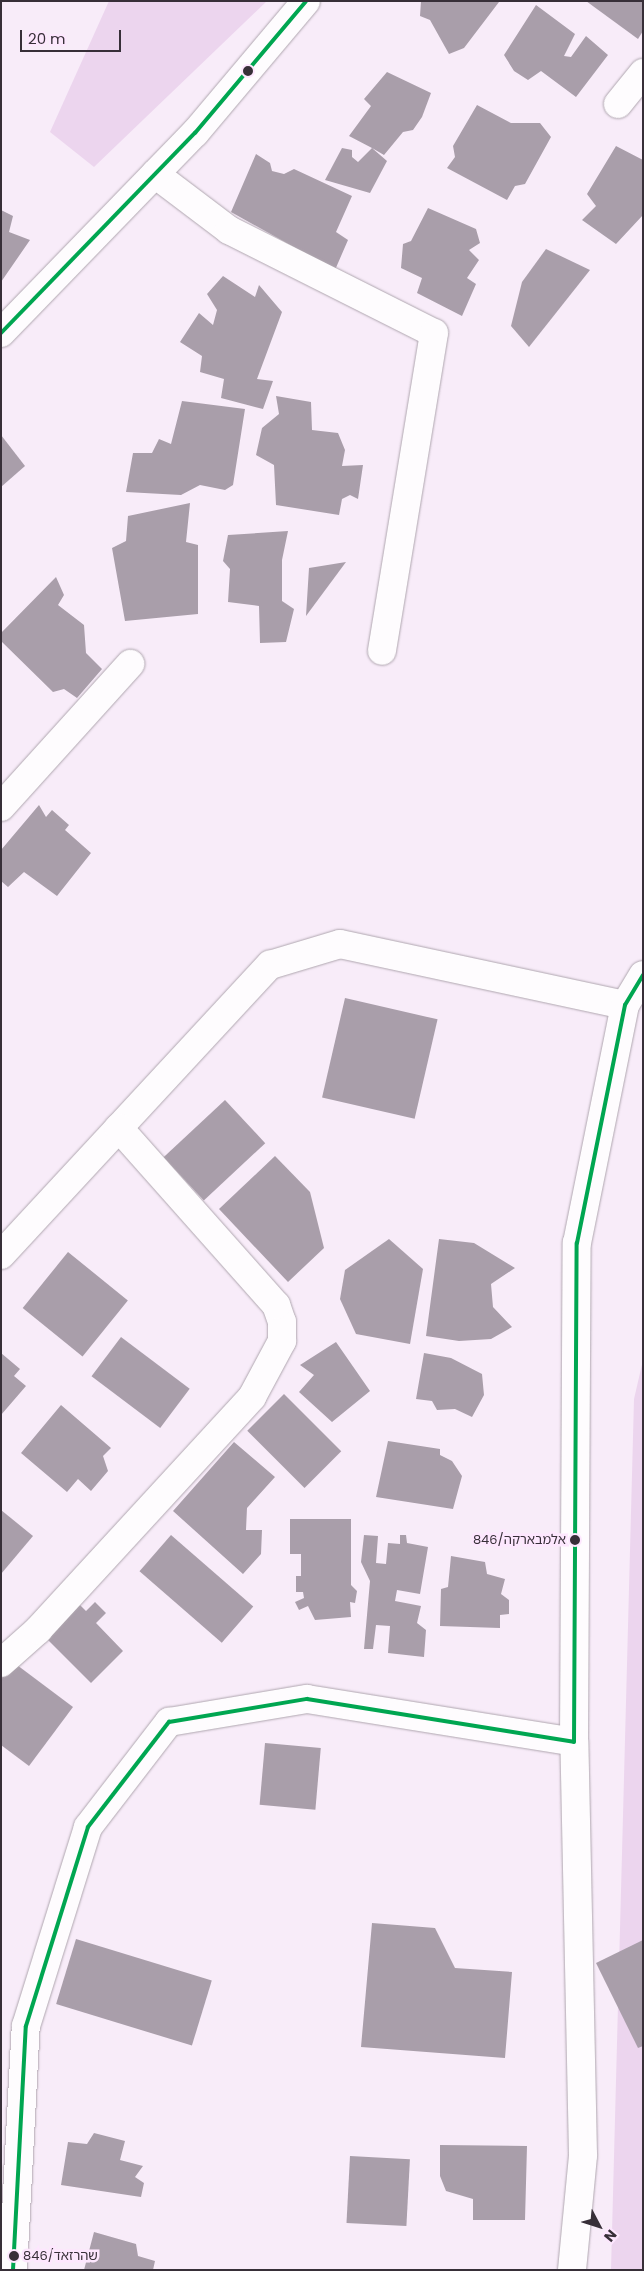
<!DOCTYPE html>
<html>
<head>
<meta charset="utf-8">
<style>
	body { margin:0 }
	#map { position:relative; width:644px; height:2271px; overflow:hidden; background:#f8ecf9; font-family:Poppins,"Noto Sans Hebrew",sans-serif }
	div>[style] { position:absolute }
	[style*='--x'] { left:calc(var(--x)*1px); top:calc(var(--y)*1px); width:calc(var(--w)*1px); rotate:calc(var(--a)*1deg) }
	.green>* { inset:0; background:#ecd5ee }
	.building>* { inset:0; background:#a99eaa; transform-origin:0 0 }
	.roads { filter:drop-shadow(0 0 1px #afa6af) drop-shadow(0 0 1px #afa6af) }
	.minor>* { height:28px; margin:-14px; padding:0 14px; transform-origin:14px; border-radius:14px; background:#fefcfe }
	.bus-1>* { height:4px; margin:-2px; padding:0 2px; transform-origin:2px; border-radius:2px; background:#00a651 }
	.dots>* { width:14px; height:14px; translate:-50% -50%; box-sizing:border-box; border:2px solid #fde7fe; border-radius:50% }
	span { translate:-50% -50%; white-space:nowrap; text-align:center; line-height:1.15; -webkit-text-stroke:5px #fde7fe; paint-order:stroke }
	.bus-label { font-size:13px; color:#372f38 }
	.right { translate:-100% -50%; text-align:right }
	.left { translate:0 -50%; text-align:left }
	.frame { position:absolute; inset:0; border:2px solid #372f38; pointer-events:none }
	.north { position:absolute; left:574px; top:2201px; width:50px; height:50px; -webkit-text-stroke:4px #fde7fe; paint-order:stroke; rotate:130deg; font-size:14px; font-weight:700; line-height:20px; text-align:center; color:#372f38 }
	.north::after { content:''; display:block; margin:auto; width:18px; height:22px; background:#372f38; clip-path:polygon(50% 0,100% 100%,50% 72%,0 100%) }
	.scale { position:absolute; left:20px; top:30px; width:101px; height:22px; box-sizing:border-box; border:2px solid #372f38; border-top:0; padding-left:6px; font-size:15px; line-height:18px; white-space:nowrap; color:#372f38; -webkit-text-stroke:4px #fde7fe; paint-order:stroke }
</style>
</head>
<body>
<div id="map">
	<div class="green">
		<i style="clip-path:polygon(109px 1px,267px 1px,94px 167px,50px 132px)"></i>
		<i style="clip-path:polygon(643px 1360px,643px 2270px,611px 2270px,634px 1399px)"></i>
	</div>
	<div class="building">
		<i style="clip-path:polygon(421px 1px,498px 1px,499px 2px,464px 48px,449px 54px,430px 20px,420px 16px)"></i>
		<i style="clip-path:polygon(586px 1px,643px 1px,643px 31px,638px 39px)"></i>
		<i style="clip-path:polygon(536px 5px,575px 34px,564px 56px,571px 57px,586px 36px,608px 55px,576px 97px,541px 71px,528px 80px,514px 71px,504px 55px)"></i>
		<i style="clip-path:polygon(387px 72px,431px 93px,422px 117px,413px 130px,403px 132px,384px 155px,372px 148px,387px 161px,370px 193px,325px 180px,342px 148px,352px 150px,352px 157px,358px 162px,372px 148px,349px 136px,371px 106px,364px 99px)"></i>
		<i style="clip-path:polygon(477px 105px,511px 123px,540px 123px,551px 137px,525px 184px,515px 186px,507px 200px,447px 168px,455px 157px,453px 146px)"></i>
		<i style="clip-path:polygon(616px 146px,643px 160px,643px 215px,616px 244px,582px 220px,596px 206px,587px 194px)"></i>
		<i style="clip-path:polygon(256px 154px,270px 163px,272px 171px,284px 174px,294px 169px,352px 196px,336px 232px,348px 240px,335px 270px,231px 212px)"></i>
		<i style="clip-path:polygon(428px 208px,476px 229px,480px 243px,469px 250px,479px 260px,467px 278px,476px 284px,462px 316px,417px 293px,422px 278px,401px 268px,403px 244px,411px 241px)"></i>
		<i style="clip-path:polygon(1px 210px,13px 216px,9px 232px,30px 240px,1px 282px)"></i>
		<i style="clip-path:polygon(546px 249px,590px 270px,529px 347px,511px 326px,522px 282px)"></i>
		<i style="clip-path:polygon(223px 276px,255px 297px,259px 285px,282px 312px,257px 379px,273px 381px,263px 409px,221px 398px,224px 379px,200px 372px,202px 356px,180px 342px,199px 313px,213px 325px,217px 310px,207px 294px)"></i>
		<i style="clip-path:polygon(276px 396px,311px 402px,312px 430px,338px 433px,345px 450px,342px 466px,363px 465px,358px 499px,350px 495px,342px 499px,339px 515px,276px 505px,274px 465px,256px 455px,262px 428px,279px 414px)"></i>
		<i style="clip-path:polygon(182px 401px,245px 409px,233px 485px,225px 490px,200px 485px,181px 495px,126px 492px,133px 453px,152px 453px,159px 439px,171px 444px)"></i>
		<i style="clip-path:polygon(1px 435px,25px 466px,1px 487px)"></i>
		<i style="clip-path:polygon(190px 503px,186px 542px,198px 545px,198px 614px,125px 621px,112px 548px,126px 541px,128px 516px)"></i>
		<i style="clip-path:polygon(288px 531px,282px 560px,282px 601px,294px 609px,286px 642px,260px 643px,259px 606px,228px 602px,230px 569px,223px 561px,228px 535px)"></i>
		<i style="clip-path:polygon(346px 562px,306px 616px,309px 568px)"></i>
		<i style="clip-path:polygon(56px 577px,64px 595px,58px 605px,84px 625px,86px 653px,102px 669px,77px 698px,64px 689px,53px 692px,1px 641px,1px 633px)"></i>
		<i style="clip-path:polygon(39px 805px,46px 817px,52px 810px,69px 825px,65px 830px,91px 853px,57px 896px,24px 872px,8px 887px,1px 881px,1px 850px)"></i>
		<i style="left:345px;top:998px;width:95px;height:102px;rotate:13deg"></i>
		<i style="left:225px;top:1100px;width:59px;height:84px;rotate:47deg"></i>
		<i style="clip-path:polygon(275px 1156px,310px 1192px,324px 1248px,288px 1282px,219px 1209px)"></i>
		<i style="clip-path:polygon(389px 1239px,423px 1269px,410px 1344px,356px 1334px,340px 1299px,345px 1270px)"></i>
		<i style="clip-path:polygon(439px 1239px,474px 1243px,515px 1268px,491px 1284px,493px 1307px,512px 1327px,491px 1339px,459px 1341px,426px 1336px)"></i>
		<i style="left:68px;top:1252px;width:77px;height:72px;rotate:39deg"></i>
		<i style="left:121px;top:1337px;width:86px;height:49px;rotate:37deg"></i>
		<i style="clip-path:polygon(336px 1342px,370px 1391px,332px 1422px,299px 1392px,314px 1375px,300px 1365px)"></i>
		<i style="clip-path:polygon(1px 1353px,20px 1369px,14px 1376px,26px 1386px,1px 1415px)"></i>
		<i style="clip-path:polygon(424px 1353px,451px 1358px,482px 1374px,484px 1395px,472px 1417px,455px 1409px,437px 1410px,432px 1401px,416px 1399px)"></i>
		<i style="left:284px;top:1394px;width:81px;height:52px;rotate:45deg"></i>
		<i style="clip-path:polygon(61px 1405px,111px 1448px,103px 1456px,108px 1471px,91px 1491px,78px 1479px,67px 1492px,21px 1453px)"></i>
		<i style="clip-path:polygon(388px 1441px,440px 1449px,440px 1455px,452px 1461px,462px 1476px,453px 1509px,376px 1497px)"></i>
		<i style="clip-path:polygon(234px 1442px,275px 1477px,247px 1508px,246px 1530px,262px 1530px,261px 1554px,243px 1574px,173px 1511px)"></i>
		<i style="clip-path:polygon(1px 1510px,33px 1536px,1px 1574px)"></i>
		<i style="clip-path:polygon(290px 1519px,351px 1519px,351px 1585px,357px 1591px,355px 1603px,350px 1602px,351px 1617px,315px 1620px,308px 1606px,299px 1610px,295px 1602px,304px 1598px,303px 1592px,296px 1592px,296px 1576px,301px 1576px,301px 1554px,290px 1554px)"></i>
		<i style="left:171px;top:1535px;width:109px;height:48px;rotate:41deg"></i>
		<i style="clip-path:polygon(364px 1535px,378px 1536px,376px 1563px,386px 1564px,388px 1543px,400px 1544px,400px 1535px,406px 1535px,407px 1543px,428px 1547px,420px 1594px,397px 1590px,395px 1601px,421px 1606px,417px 1623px,426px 1630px,424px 1657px,388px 1653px,390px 1626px,376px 1625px,373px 1649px,364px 1649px,370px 1581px,361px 1562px)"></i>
		<i style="clip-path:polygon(451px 1556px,485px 1562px,487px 1574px,505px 1579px,501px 1594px,509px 1600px,509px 1614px,500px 1615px,500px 1628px,440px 1626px,441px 1589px,448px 1587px)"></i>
		<i style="clip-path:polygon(72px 1597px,86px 1611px,95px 1602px,106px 1613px,96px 1623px,123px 1651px,91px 1683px,38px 1630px)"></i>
		<i style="clip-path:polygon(13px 1662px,73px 1707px,29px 1766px,1px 1745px,1px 1677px)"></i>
		<i style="left:265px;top:1743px;width:56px;height:62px;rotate:5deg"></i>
		<i style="clip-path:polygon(372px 1923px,435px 1928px,455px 1968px,512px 1972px,505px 2058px,361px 2047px)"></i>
		<i style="left:76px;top:1939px;width:142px;height:68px;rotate:17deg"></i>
		<i style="clip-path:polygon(643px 1940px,643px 2046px,638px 2048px,596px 1963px)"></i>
		<i style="clip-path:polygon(94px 2133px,125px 2141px,120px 2160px,143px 2166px,135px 2177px,144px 2183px,141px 2197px,61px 2185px,68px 2142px,87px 2144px)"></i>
		<i style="clip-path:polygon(440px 2145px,527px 2146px,525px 2220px,473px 2220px,473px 2199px,446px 2191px,440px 2176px)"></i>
		<i style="left:350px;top:2156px;width:60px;height:67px;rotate:3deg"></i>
		<i style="clip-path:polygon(94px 2232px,136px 2244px,138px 2256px,155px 2261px,153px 2270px,84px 2270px)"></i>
	</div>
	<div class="roads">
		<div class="minor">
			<i style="--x:618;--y:104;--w:40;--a:-51"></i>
			<i style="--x:155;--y:174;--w:93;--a:37.1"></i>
			<i style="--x:229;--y:230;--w:229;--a:26.7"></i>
			<i style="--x:434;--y:333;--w:322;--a:99.3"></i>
			<i style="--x:1;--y:333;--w:279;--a:-45.9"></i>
			<i style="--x:195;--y:133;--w:172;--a:-49.9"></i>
			<i style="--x:1;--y:807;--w:193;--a:-47.9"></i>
			<i style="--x:1;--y:1255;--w:396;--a:-47.2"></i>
			<i style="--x:270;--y:965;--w:73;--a:-16.7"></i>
			<i style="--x:340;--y:944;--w:291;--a:12.1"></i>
			<i style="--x:1;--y:1663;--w:50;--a:-41.7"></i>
			<i style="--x:38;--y:1630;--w:316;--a:-47.4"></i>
			<i style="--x:252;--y:1397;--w:64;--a:-61.8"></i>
			<i style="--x:282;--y:1341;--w:19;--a:-90"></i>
			<i style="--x:282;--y:1322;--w:18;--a:-109"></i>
			<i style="--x:276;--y:1305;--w:237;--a:-131.6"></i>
			<i style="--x:13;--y:2270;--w:244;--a:-87"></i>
			<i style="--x:26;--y:2026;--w:208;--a:-72.7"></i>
			<i style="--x:88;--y:1827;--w:133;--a:-52.4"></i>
			<i style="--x:169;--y:1722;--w:140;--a:-9.5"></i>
			<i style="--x:307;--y:1699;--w:270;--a:9.1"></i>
			<i style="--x:572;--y:2270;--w:116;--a:-84.5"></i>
			<i style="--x:583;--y:2155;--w:413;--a:-91.2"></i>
			<i style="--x:574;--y:1742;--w:499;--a:-89.7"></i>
			<i style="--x:577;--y:1243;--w:243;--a:-78.6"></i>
			<i style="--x:625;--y:1005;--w:35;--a:-59"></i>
		</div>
	</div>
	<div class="bus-1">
		<i style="--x:1;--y:333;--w:279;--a:-45.9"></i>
		<i style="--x:195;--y:133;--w:172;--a:-49.9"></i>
		<i style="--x:574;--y:1742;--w:499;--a:-89.7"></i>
		<i style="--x:577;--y:1243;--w:243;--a:-78.6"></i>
		<i style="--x:625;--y:1005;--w:35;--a:-59"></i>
		<i style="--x:13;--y:2270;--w:244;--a:-87"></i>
		<i style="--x:26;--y:2026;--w:208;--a:-72.7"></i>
		<i style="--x:88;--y:1827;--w:133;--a:-52.4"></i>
		<i style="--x:169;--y:1722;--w:140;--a:-9.5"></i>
		<i style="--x:307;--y:1699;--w:270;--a:9.1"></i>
	</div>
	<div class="dots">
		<i style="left:248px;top:71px;background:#372f38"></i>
		<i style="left:575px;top:1540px;background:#372f38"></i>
		<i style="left:14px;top:2256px;background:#372f38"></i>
	</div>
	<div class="bus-label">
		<span class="right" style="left:566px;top:1540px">אלמבארקה/846</span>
		<span class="left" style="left:23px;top:2256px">846/שהרזאד</span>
	</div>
	<div class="frame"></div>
	<div class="north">N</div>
	<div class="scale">20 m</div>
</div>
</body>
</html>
